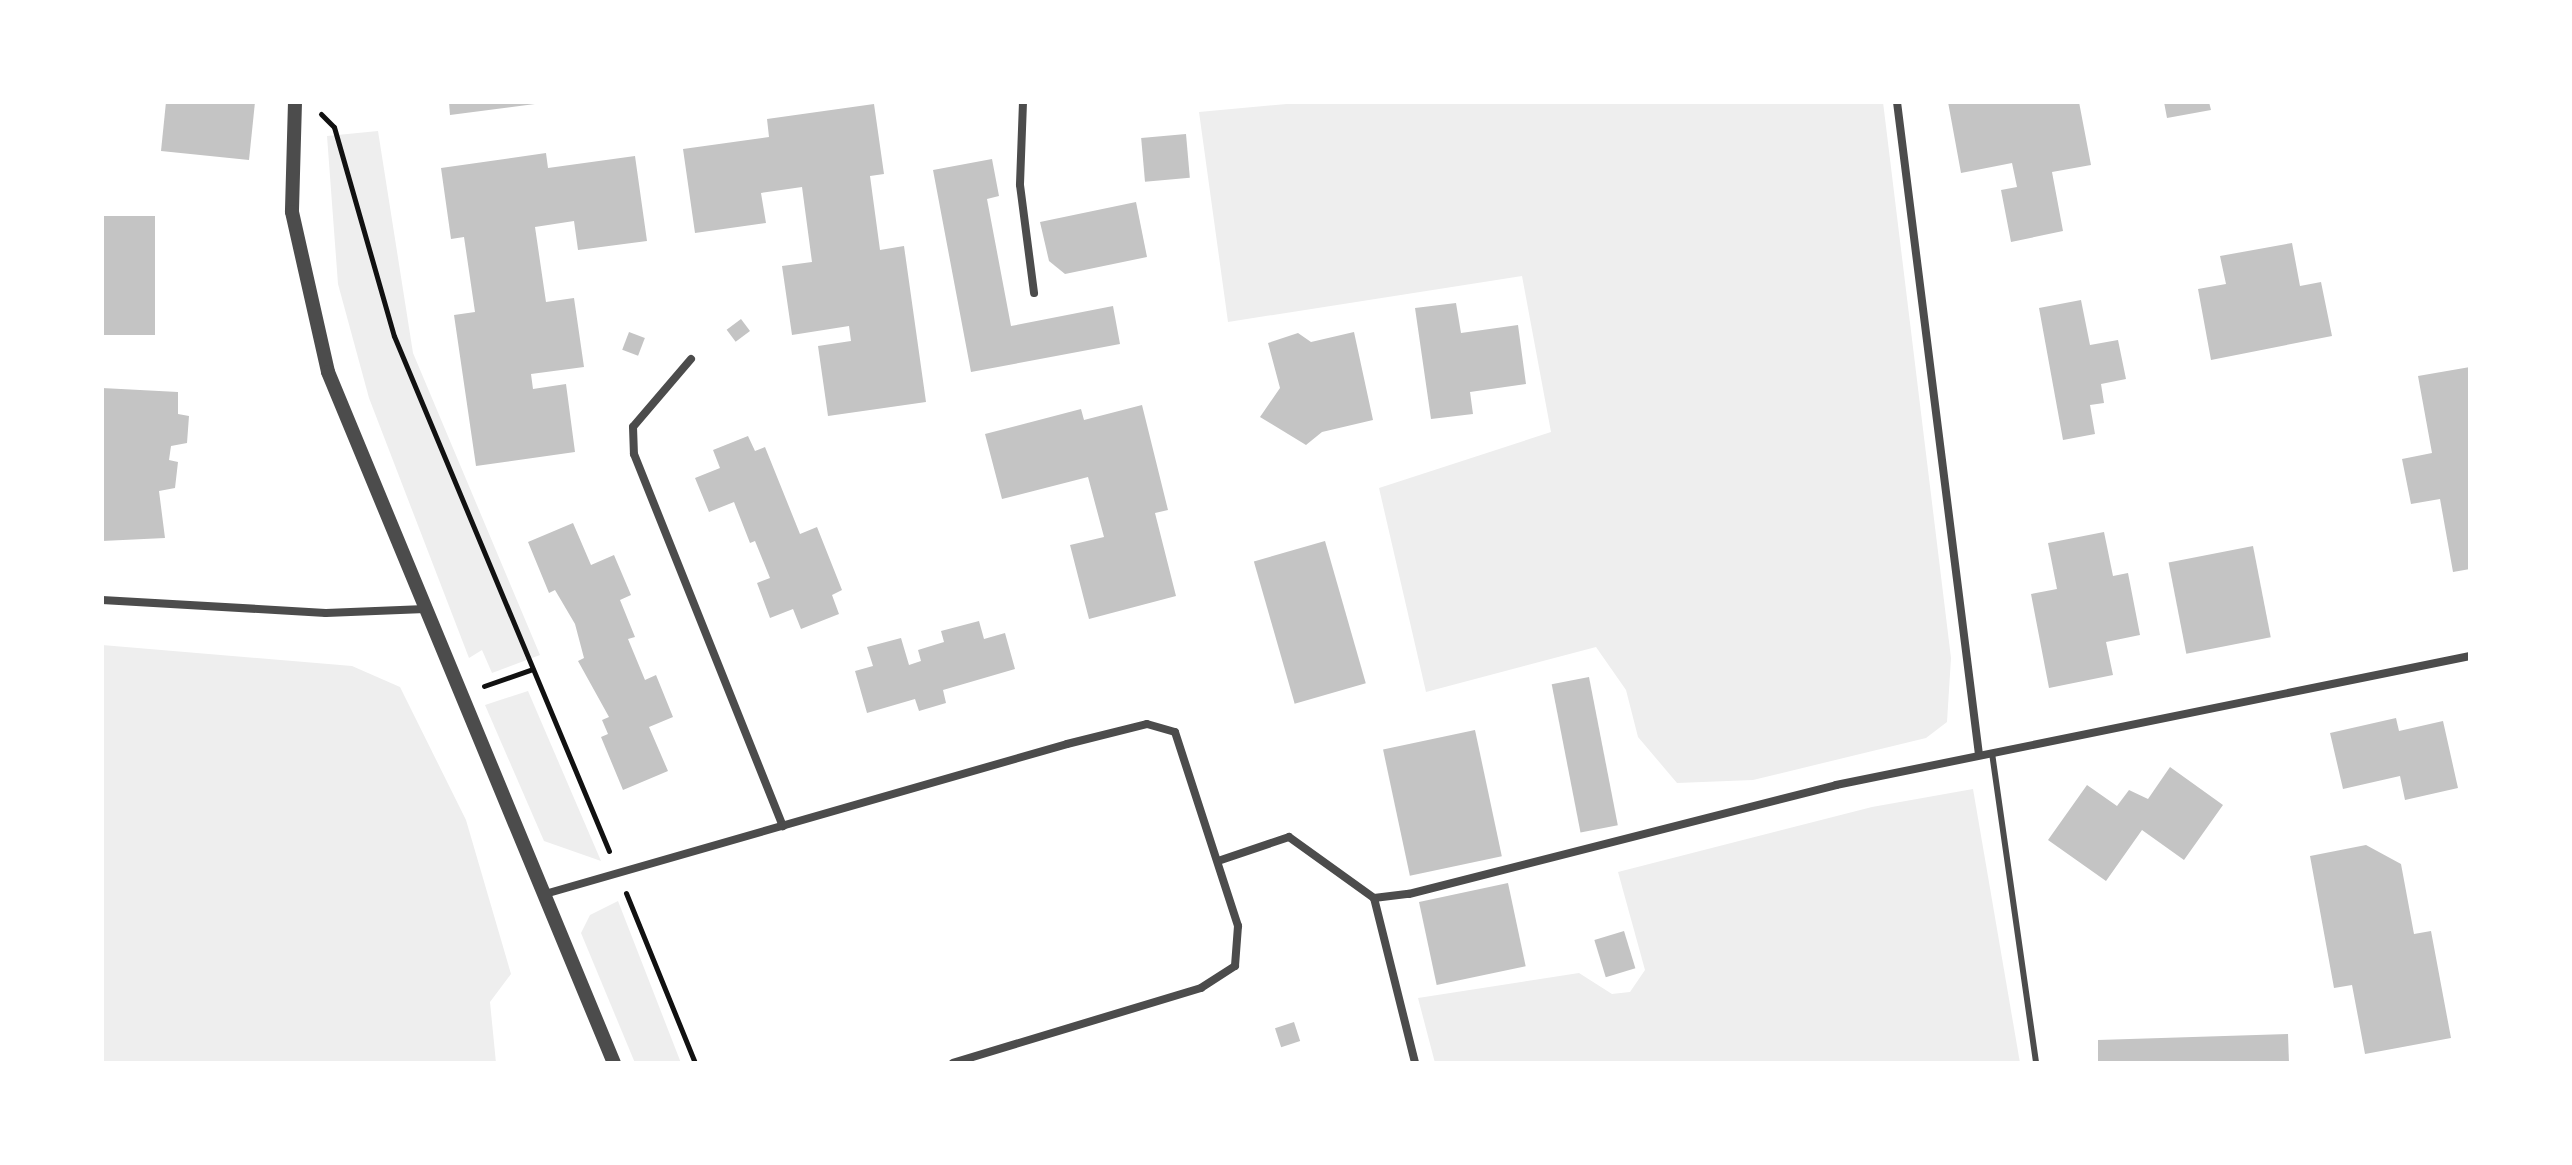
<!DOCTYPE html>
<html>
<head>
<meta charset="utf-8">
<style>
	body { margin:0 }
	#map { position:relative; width:2572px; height:1165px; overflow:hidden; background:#fff; font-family:"DejaVu Sans",sans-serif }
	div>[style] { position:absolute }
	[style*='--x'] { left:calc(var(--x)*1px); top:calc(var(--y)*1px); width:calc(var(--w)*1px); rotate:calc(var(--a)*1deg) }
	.green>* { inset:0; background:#eee }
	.building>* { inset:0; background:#c4c4c4; transform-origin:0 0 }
	.path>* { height:5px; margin:-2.5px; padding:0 2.5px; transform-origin:2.5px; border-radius:2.5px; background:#111 }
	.service>* { height:6px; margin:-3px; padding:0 3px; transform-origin:3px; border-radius:3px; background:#4c4c4c }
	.minor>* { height:8px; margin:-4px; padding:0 4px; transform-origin:4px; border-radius:4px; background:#4c4c4c }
	.tertiary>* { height:14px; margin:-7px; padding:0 7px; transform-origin:7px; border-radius:7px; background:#4c4c4c }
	span { translate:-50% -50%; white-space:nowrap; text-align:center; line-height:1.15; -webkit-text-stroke:8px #fff; paint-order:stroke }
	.frame { position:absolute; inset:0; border:104px solid #fff; pointer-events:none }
</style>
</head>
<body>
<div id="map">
	<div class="green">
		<i style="clip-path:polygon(1309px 102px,1883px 102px,1951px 658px,1947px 722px,1926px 738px,1753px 780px,1677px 783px,1638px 737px,1626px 690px,1596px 647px,1426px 692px,1379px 488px,1551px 432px,1522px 276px,1228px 322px,1199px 112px)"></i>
		<i style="clip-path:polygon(378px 131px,413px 353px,540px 655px,492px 673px,482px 650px,469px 658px,369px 398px,338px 284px,327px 136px)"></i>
		<i style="clip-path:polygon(102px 645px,352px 666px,400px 687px,466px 820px,511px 974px,490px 1002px,496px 1063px,102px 1063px)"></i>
		<i style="clip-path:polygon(528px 691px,601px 861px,544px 841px,485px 705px)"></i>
		<i style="clip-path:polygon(1973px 789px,2020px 1063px,1435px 1063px,1418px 998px,1579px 973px,1612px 994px,1630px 992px,1645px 970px,1618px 872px,1872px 807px)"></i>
		<i style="clip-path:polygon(618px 901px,681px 1063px,635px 1063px,581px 933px,590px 915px)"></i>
	</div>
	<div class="building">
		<i style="clip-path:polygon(166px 102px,255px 102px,249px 160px,161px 151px)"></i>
		<i style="clip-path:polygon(449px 102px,535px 102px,535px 104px,450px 115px)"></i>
		<i style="clip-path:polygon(1948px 102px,2079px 102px,2091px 165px,2052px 172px,2063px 231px,2011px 242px,2001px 190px,2017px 187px,2012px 163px,1961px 173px)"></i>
		<i style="clip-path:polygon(2164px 102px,2209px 102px,2211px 110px,2167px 118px)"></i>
		<i style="clip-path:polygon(874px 104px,884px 174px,870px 176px,880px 250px,904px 246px,926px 402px,828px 416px,818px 346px,851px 341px,849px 326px,792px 335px,782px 266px,812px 262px,802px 187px,761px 193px,766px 223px,695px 233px,683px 149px,769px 137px,767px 119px)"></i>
		<i style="left:1186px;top:134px;width:44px;height:45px;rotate:85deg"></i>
		<i style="clip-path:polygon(546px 153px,548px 168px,635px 156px,647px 241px,578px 250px,574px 221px,535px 227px,546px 302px,574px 298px,584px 367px,531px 374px,533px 389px,566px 384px,575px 452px,476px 466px,454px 315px,475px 312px,464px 237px,451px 239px,441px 168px)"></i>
		<i style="clip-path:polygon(992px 159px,999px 196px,987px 199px,1011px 326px,1113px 306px,1120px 344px,971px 372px,933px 170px)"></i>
		<i style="clip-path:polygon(1136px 202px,1147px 257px,1065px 274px,1049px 261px,1040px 222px)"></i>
		<i style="left:102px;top:216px;width:53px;height:119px"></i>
		<i style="clip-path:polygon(2292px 243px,2300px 286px,2321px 282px,2332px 336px,2211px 360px,2198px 289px,2226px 284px,2220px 256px)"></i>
		<i style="clip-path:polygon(2081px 300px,2090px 345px,2118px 340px,2126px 379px,2101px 384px,2104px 403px,2090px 405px,2095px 434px,2063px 440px,2039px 308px)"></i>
		<i style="clip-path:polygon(1456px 303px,1461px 333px,1518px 325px,1526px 384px,1470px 392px,1473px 414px,1431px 419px,1415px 308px)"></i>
		<i style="left:741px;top:319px;width:15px;height:18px;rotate:53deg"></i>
		<i style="left:629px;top:332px;width:17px;height:19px;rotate:21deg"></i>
		<i style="clip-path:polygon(1354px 332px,1373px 420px,1322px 432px,1306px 445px,1260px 417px,1280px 388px,1268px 343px,1298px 333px,1311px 342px)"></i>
		<i style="clip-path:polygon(2470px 367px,2470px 569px,2453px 572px,2440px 499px,2411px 504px,2402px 459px,2432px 453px,2418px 376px)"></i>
		<i style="clip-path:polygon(102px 388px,178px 392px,178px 414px,189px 416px,187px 443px,171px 446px,169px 460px,178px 462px,175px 488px,159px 491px,165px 538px,102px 541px)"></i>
		<i style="clip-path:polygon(1142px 405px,1168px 510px,1155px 513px,1176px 596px,1089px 619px,1070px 545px,1104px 537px,1088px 477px,1002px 499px,985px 434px,1081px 409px,1084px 420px)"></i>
		<i style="clip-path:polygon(748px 436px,755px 451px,765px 447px,800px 534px,817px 527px,842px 590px,832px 595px,839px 614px,801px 629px,793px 609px,770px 618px,757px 583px,770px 578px,755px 541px,750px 543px,734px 502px,709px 512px,695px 478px,720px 468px,713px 450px)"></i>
		<i style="clip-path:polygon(573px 523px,591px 565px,614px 555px,631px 595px,620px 600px,635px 637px,628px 639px,645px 680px,656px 675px,673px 717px,649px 727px,668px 771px,623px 790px,601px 737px,608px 734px,602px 720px,609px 717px,578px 661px,584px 658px,575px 624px,555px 590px,549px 593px,528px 542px)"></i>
		<i style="clip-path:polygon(2104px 532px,2113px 576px,2128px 573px,2140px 635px,2106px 642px,2113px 675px,2049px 688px,2031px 594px,2057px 589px,2048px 543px)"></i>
		<i style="left:1325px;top:541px;width:148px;height:74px;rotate:74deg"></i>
		<i style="left:2253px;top:546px;width:93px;height:86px;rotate:79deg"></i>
		<i style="clip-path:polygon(979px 621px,984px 639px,1005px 633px,1015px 669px,943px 690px,946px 703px,919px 711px,915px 699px,867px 713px,855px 671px,873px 666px,867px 647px,901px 638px,909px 665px,921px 661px,918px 650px,944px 642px,941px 631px)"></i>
		<i style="left:1589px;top:677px;width:151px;height:38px;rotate:79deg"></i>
		<i style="clip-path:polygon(2396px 718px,2399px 731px,2443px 721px,2458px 788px,2405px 800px,2400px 776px,2343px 789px,2330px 733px)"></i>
		<i style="left:1475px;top:730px;width:129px;height:94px;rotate:78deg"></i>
		<i style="clip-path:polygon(2170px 767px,2223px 805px,2184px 860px,2142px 830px,2106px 881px,2048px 840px,2087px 785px,2117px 806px,2129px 790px,2148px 799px)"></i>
		<i style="clip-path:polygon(2366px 845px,2401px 864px,2414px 934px,2431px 931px,2451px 1038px,2365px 1054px,2352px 985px,2334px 988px,2310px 856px)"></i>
		<i style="left:1508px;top:883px;width:85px;height:91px;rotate:78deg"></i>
		<i style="left:1624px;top:931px;width:39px;height:31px;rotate:73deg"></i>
		<i style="left:1294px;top:1022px;width:20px;height:20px;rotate:72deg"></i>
		<i style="clip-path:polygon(2288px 1034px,2289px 1063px,2098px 1063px,2098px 1040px)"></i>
	</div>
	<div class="path">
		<i style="--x:321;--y:114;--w:18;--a:45"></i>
		<i style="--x:334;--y:127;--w:217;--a:74"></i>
		<i style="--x:394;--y:336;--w:558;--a:67.34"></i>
		<i style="--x:484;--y:686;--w:49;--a:-19.2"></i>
		<i style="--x:626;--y:893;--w:183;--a:67.9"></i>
	</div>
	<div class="service">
		<i style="--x:1992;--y:753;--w:313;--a:81.9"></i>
	</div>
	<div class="minor">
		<i style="--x:1023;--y:102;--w:83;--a:92.1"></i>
		<i style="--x:1020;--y:185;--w:109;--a:82.6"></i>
		<i style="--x:1897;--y:102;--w:658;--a:82.84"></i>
		<i style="--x:691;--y:359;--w:89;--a:130.5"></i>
		<i style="--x:633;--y:427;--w:27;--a:88"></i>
		<i style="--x:634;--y:454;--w:401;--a:68.2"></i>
		<i style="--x:102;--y:600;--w:224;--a:3.3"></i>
		<i style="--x:326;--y:613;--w:99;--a:-2.3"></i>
		<i style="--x:1218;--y:861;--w:75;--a:-18.7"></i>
		<i style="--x:1289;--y:837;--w:105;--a:35.7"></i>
		<i style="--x:1374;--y:898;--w:35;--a:-7"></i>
		<i style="--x:1409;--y:894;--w:441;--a:-14.3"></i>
		<i style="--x:1836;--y:785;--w:647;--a:-11.5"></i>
		<i style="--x:545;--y:894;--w:543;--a:-16.03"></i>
		<i style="--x:1067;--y:744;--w:82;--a:-14"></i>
		<i style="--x:1147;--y:724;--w:29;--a:16"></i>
		<i style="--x:1175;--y:732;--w:204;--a:72"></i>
		<i style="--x:1238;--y:926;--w:40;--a:94.3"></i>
		<i style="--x:1235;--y:966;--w:40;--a:147.1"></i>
		<i style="--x:1201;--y:988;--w:259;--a:163.2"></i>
		<i style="--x:1374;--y:898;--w:170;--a:76"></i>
	</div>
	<div class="tertiary">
		<i style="--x:295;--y:102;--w:110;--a:91.6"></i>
		<i style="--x:292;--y:212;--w:164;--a:77.3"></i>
		<i style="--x:328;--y:372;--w:748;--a:67.52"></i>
	</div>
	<div class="frame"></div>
</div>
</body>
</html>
